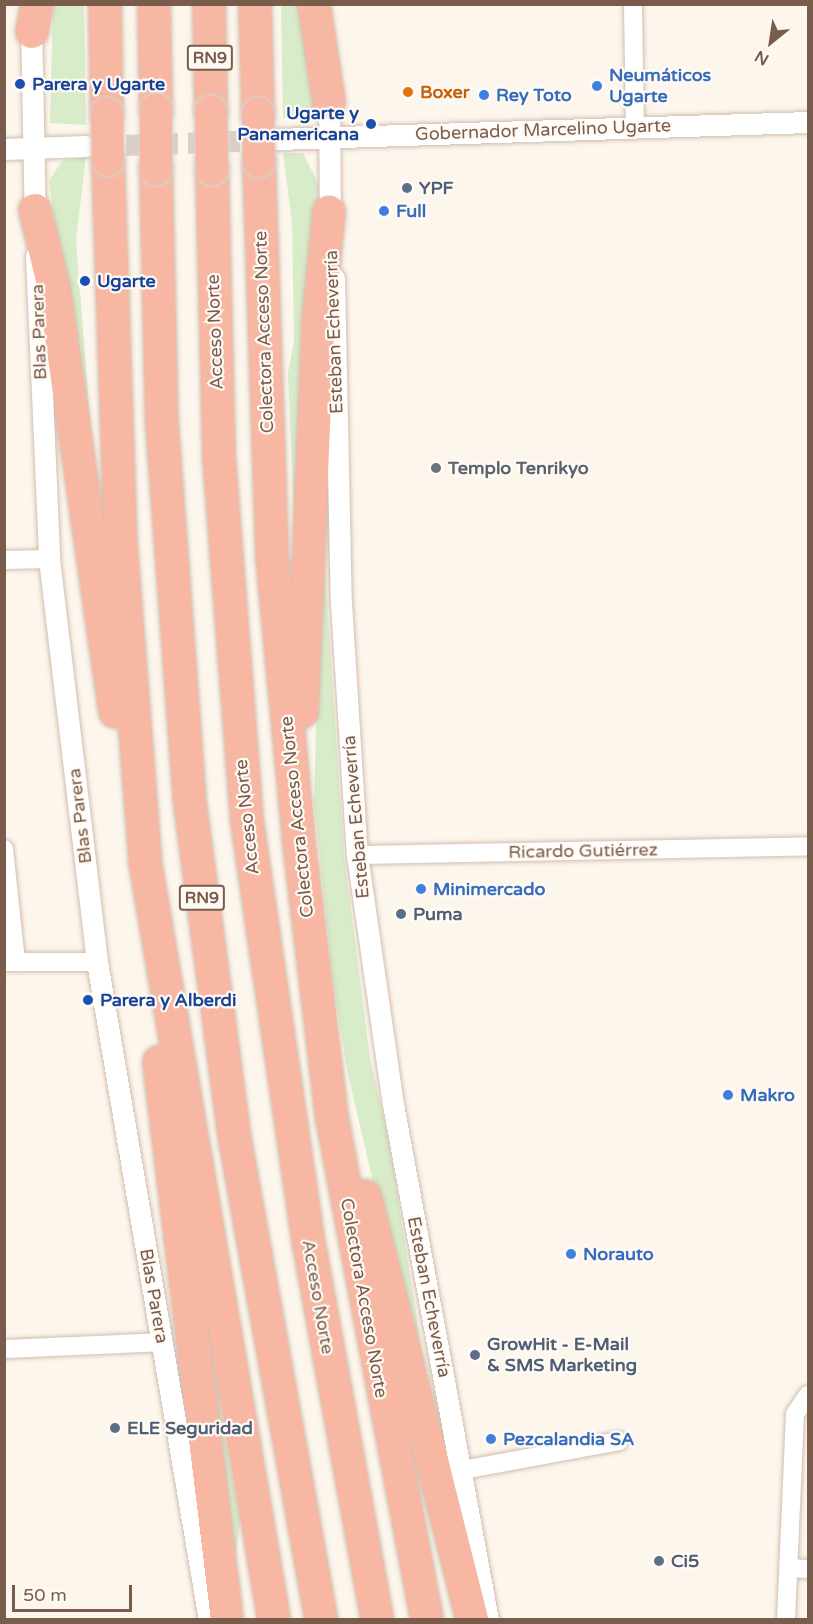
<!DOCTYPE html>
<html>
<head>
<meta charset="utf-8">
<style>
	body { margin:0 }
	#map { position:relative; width:813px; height:1624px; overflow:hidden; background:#fdf6ec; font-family:"Varela Round",sans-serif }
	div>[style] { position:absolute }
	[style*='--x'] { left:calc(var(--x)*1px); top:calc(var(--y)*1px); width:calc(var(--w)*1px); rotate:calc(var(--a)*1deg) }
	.green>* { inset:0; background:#d8ecc9 }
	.tertiary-tunnel>* { height:21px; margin-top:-10.5px; transform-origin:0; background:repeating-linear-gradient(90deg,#dcd0c4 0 21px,transparent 0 31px) }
	.roads { filter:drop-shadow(0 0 2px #d1beb0) drop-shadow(0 0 2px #d1beb0) }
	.minor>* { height:18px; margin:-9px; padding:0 9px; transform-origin:9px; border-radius:9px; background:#fff }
	.tertiary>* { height:21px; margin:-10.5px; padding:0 10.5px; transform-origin:10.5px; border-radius:10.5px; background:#fff }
	.motorway>* { height:32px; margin:-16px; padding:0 16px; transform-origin:16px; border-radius:16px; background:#f7b7a3 }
	.bridges { filter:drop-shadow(0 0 2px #dad1cd) drop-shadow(0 0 2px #dad1cd) }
	.motorway-bridge>* { height:32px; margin:-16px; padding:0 16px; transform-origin:16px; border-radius:16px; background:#f7b7a3 }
	.dots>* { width:16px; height:16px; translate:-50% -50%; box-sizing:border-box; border:3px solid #fffaf3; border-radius:50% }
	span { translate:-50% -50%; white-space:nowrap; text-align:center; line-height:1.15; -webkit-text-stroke:4.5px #fffaf3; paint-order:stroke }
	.shield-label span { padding:2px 4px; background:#fffaf3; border:2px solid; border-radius:4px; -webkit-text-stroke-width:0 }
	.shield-label { font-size:16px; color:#7a5c4d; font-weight:700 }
	.shop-label { font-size:18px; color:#366cbe; font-weight:700 }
	.left { translate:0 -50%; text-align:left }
	.transit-label { font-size:18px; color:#164399; font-weight:700 }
	.right { translate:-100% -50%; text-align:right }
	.food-label { font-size:18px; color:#c56008; font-weight:700 }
	.street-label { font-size:18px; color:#7a5c4d }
	.service-label { font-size:18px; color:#4e5e75; font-weight:700 }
	.worship-label { font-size:18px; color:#5b616d; font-weight:700 }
	.frame { position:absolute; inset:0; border:6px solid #7a5c4d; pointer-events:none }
	.north { position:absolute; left:741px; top:12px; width:60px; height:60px; -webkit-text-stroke:4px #fffaf3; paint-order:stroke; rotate:210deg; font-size:16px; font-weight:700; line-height:24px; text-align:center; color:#7a5c4d }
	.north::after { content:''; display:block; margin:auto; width:21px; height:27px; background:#7a5c4d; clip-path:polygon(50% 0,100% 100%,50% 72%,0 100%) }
	.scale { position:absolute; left:12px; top:1585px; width:120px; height:27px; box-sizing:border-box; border:3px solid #7a5c4d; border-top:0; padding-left:8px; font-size:18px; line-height:21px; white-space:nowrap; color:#7a5c4d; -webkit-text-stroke:4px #fffaf3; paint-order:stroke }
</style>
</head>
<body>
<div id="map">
	<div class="green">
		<i style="clip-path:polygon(53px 5px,84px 5px,86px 125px,50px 123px)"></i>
		<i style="clip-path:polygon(281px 5px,307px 5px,317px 116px,283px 118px)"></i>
		<i style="clip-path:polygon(283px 153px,303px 153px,319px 185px,305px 589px,296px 572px,288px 373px,294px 341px,292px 223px)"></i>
		<i style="clip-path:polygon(86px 157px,76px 240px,103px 586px,49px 181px,62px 161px)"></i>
		<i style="clip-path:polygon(324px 441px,324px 556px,344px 856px,370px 1058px,389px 1141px,430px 1402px,410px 1340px,347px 1070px,333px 980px,314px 803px)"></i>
		<i style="clip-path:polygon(185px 1208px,240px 1522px,235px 1562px)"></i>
	</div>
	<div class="tertiary-tunnel">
		<i style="--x:95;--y:146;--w:176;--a:-2"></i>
	</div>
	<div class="roads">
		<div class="minor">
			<i style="--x:633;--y:4;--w:122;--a:89.1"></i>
			<i style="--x:4;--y:560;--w:45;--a:-1.3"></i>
			<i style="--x:4;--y:849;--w:114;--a:83.9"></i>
			<i style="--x:357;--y:855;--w:451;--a:-1.1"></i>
			<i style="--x:6;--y:962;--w:91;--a:0"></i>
			<i style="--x:4;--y:1349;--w:158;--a:-2.5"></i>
			<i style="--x:463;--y:1470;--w:159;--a:-10.5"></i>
			<i style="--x:789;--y:1568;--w:19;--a:3"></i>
			<i style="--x:786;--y:1620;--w:206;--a:-87.5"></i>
			<i style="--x:795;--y:1414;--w:23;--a:-56"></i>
		</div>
		<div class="tertiary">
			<i style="--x:31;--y:19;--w:202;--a:88.9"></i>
			<i style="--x:329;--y:89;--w:137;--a:89.6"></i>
			<i style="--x:277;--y:139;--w:531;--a:-1.83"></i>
			<i style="--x:4;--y:149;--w:82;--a:-2.1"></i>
			<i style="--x:36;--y:256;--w:303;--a:87.5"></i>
			<i style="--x:49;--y:559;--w:406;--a:83.2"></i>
			<i style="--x:97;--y:962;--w:667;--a:80.34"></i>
			<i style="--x:334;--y:278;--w:325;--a:88.8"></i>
			<i style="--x:341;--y:603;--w:253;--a:86.4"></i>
			<i style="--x:357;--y:855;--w:252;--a:81.8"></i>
			<i style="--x:393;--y:1104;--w:525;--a:79.57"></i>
		</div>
		<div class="motorway">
			<i style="--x:105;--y:4;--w:110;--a:89"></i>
			<i style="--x:154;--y:4;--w:106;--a:88.9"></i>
			<i style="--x:209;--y:4;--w:108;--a:88.9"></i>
			<i style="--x:255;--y:4;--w:110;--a:88.4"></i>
			<i style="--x:314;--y:4;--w:99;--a:81.3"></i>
			<i style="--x:32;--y:32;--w:28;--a:-80"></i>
			<i style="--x:108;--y:160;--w:386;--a:88.1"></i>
			<i style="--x:121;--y:546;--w:316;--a:85.6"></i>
			<i style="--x:145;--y:861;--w:770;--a:80.35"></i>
			<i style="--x:259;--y:161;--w:395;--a:88.1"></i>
			<i style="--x:272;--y:556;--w:287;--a:84.6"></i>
			<i style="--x:299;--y:842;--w:278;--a:83.2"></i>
			<i style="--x:332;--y:1118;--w:511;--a:79.28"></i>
			<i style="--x:156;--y:169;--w:255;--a:88.7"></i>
			<i style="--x:162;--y:424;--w:373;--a:85.8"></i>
			<i style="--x:189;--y:796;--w:347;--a:82.4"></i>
			<i style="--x:235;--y:1140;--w:488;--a:79.8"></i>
			<i style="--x:212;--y:169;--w:288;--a:88.6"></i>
			<i style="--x:219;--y:457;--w:365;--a:85.6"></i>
			<i style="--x:247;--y:821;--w:428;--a:81.7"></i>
			<i style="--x:309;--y:1244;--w:382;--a:79.7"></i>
			<i style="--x:35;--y:210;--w:80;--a:76.3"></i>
			<i style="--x:54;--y:288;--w:428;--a:81.8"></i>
			<i style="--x:302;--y:712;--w:388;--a:-87.6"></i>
			<i style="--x:318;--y:324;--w:113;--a:-84.4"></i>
			<i style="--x:159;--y:1062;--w:562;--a:83.05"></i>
			<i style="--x:365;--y:1196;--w:437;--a:75.8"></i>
		</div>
	</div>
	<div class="bridges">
		<div class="motorway-bridge">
			<i style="--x:156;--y:110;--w:59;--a:90"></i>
			<i style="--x:211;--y:112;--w:57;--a:89"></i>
			<i style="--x:107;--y:114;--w:46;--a:88.8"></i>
			<i style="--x:258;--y:114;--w:47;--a:88.8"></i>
		</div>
	</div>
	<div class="dots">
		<i style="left:20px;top:84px;background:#1a4fb4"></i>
		<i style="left:597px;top:86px;background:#3f7fe0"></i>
		<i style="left:408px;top:92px;background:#e8710a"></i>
		<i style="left:484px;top:95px;background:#3f7fe0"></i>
		<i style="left:371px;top:124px;background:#1a4fb4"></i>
		<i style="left:407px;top:188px;background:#5c6f8a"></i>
		<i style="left:384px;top:211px;background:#3f7fe0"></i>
		<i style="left:85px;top:281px;background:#1a4fb4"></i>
		<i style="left:436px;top:468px;background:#6b7280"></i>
		<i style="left:421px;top:889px;background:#3f7fe0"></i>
		<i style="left:401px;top:914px;background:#5c6f8a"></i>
		<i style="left:88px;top:1000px;background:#1a4fb4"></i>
		<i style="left:728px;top:1095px;background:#3f7fe0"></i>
		<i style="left:571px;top:1254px;background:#3f7fe0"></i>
		<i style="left:475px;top:1355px;background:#5c6f8a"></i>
		<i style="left:115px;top:1428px;background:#5c6f8a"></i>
		<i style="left:491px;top:1439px;background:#3f7fe0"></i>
		<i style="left:659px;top:1561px;background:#5c6f8a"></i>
	</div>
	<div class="shield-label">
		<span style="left:210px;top:58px">RN9</span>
		<span style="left:202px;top:898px">RN9</span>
	</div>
	<div class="shop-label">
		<span class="left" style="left:609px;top:86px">Neumáticos<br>Ugarte</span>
		<span class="left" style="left:496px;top:95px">Rey Toto</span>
		<span class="left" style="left:396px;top:211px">Full</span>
		<span class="left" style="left:433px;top:889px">Minimercado</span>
		<span class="left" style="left:740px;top:1095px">Makro</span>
		<span class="left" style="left:583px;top:1254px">Norauto</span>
		<span class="left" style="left:503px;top:1439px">Pezcalandia SA</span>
	</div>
	<div class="transit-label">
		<span class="left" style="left:32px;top:84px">Parera y Ugarte</span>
		<span class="right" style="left:359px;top:124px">Ugarte y<br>Panamericana</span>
		<span class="left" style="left:97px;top:281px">Ugarte</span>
		<span class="left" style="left:100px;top:1000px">Parera y Alberdi</span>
	</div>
	<div class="food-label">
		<span class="left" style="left:420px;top:92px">Boxer</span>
	</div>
	<div class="street-label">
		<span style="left:543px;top:130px;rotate:-2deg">Gobernador Marcelino Ugarte</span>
		<span style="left:39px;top:332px;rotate:-92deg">Blas Parera</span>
		<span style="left:215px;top:332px;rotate:-92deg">Acceso Norte</span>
		<span style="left:264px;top:332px;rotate:-92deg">Colectora Acceso Norte</span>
		<span style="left:334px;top:332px;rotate:-92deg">Esteban Echeverría</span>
		<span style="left:80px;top:816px;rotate:-97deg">Blas Parera</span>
		<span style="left:247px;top:817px;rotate:-96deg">Acceso Norte</span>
		<span style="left:297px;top:817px;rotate:-96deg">Colectora Acceso Norte</span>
		<span style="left:356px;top:817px;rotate:-95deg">Esteban Echeverría</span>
		<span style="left:583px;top:851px;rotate:-1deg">Ricardo Gutiérrez</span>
		<span style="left:154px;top:1296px;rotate:80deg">Blas Parera</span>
		<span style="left:318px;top:1297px;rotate:80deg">Acceso Norte</span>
		<span style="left:429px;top:1297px;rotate:79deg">Esteban Echeverría</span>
		<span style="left:364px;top:1298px;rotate:80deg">Colectora Acceso Norte</span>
	</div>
	<div class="service-label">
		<span class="left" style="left:419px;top:188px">YPF</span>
		<span class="left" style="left:413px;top:914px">Puma</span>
		<span class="left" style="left:487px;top:1355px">GrowHit - E-Mail<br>&amp; SMS Marketing</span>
		<span class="left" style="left:127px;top:1428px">ELE Seguridad</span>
		<span class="left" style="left:671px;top:1561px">Ci5</span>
	</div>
	<div class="worship-label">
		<span class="left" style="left:448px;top:468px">Templo Tenrikyo</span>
	</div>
	<div class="frame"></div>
	<div class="north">N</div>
	<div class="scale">50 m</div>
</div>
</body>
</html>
